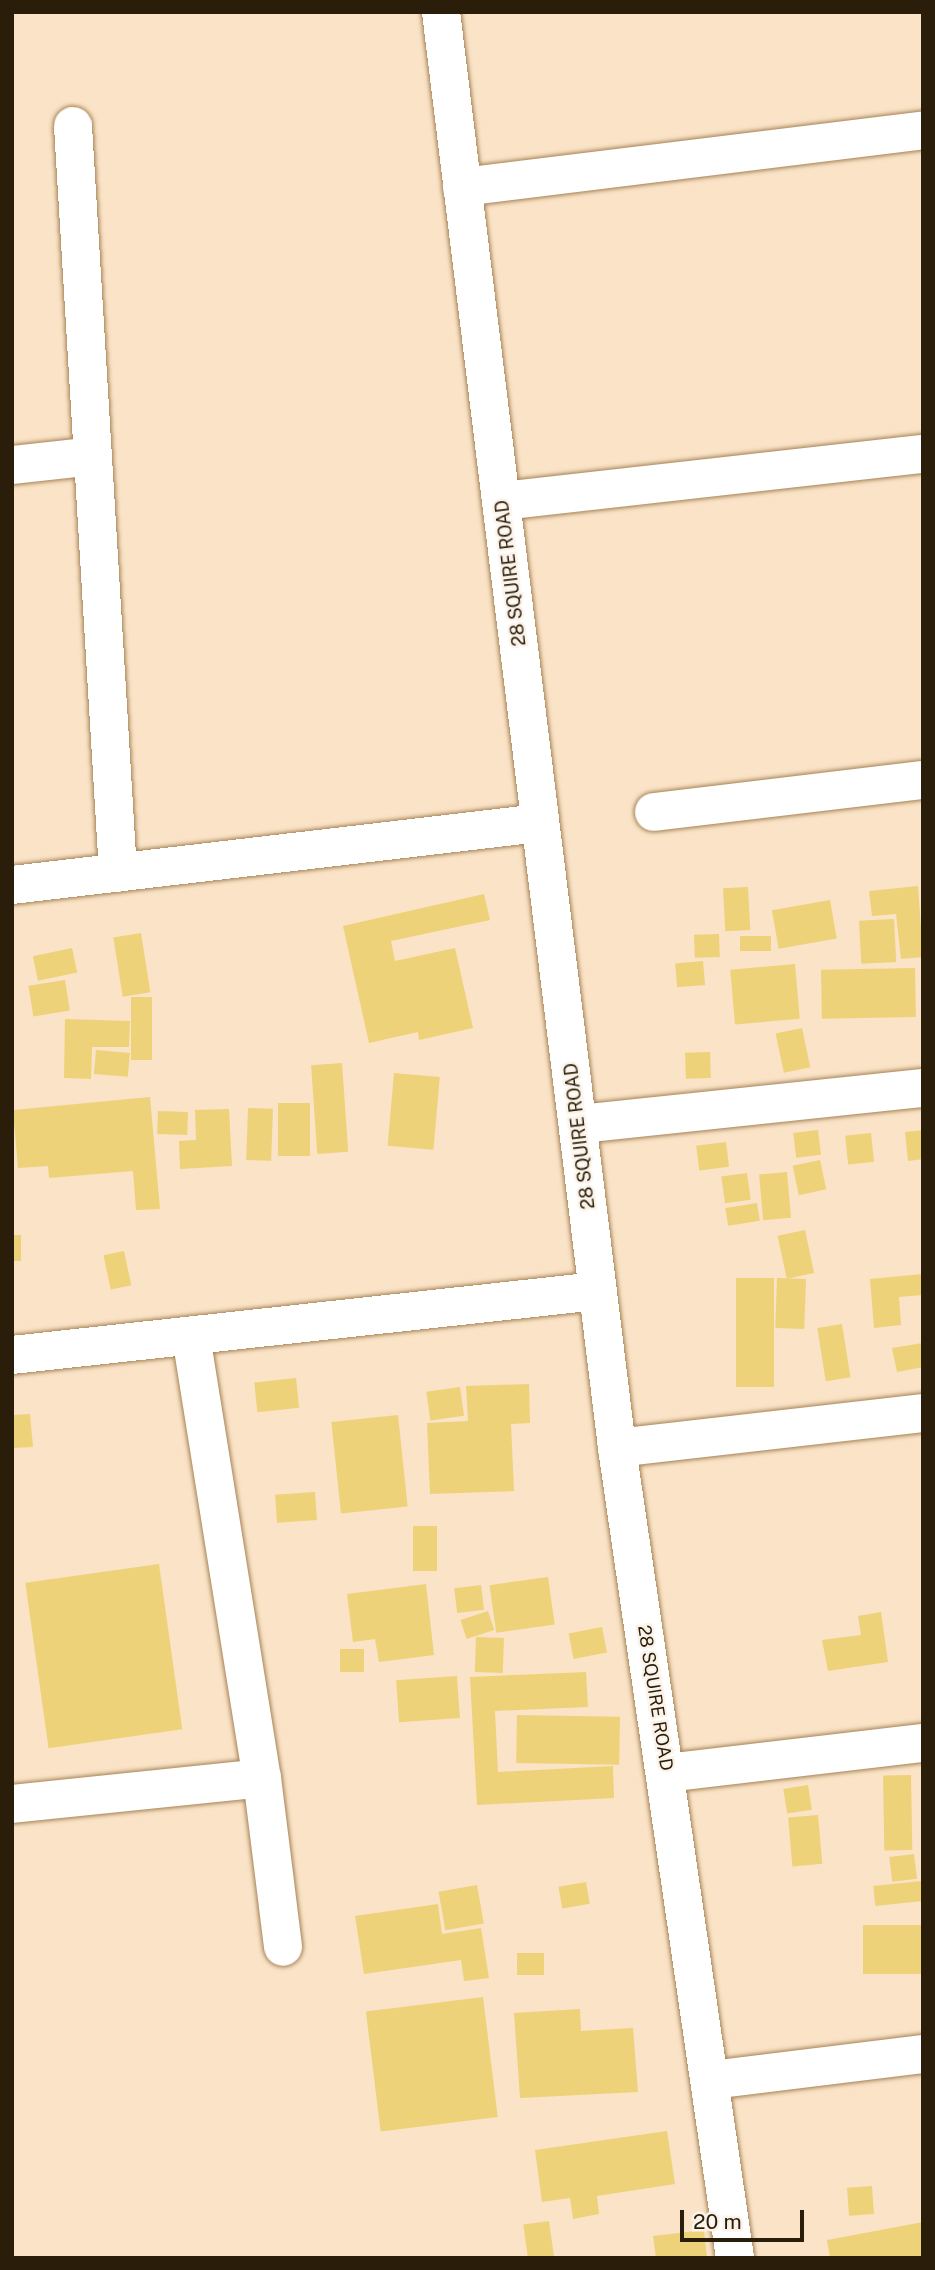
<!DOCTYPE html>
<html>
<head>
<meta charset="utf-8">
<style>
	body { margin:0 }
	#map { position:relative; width:935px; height:2270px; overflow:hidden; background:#fae3c7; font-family:"Public Sans",sans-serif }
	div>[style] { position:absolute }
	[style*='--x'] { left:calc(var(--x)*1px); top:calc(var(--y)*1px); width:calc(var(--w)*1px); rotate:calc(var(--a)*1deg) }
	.building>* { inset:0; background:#edd279; transform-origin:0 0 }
	.roads { filter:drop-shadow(0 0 2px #a68355) drop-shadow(0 0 2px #a68355) }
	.minor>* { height:38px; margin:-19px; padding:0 19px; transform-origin:19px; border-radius:19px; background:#fff }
	.tertiary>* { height:38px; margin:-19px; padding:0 19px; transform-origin:19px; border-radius:19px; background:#fff }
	span { translate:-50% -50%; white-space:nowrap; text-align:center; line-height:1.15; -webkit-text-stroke:5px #fbf3ea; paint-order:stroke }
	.street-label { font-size:18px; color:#2a1d09 }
	.frame { position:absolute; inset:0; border:14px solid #2a1d09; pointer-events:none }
	.scale { position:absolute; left:680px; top:2210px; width:124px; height:32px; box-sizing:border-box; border:4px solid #2a1d09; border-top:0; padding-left:9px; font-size:21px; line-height:24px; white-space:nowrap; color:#2a1d09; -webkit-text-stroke:5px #fbf3ea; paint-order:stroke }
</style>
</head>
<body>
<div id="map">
	<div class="building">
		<i style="clip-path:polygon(918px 886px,923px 957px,901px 959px,896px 914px,872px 916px,869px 891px)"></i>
		<i style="left:748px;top:887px;width:43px;height:25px;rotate:87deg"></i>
		<i style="clip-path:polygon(484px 894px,490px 920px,391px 941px,395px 961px,455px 948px,473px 1028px,419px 1040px,418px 1032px,369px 1043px,343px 926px)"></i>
		<i style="left:830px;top:900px;width:39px;height:59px;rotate:80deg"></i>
		<i style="left:894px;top:919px;width:43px;height:35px;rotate:87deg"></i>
		<i style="left:141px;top:933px;width:60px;height:28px;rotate:81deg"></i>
		<i style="left:719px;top:934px;width:23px;height:25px;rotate:88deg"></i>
		<i style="left:740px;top:936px;width:31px;height:15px"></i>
		<i style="left:72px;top:948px;width:25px;height:40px;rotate:78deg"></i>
		<i style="left:703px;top:961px;width:24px;height:28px;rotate:85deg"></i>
		<i style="left:795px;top:964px;width:55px;height:65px;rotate:85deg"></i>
		<i style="left:915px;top:968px;width:49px;height:94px;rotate:89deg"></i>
		<i style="left:65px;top:980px;width:31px;height:37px;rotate:81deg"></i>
		<i style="left:131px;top:997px;width:21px;height:63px"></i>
		<i style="clip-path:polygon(65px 1019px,130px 1021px,129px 1047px,92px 1047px,91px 1079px,64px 1078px)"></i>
		<i style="left:802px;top:1028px;width:40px;height:27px;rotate:78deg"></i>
		<i style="left:96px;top:1050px;width:34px;height:24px;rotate:5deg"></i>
		<i style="left:710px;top:1052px;width:26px;height:25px;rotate:88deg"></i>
		<i style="left:342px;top:1063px;width:89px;height:31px;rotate:86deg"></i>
		<i style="left:394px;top:1073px;width:46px;height:73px;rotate:5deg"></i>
		<i style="clip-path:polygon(150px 1097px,160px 1209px,136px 1210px,133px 1171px,49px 1178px,48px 1166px,18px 1168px,13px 1110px)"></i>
		<i style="left:278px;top:1103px;width:32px;height:53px"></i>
		<i style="left:248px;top:1108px;width:25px;height:52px;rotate:2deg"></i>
		<i style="clip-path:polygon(229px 1109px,232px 1166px,180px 1169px,179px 1141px,196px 1140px,195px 1110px)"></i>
		<i style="left:158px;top:1111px;width:30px;height:23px;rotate:2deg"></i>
		<i style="left:818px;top:1130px;width:25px;height:25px;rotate:83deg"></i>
		<i style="clip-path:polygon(923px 1130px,923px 1159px,908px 1161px,905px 1132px)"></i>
		<i style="left:871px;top:1133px;width:29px;height:26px;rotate:84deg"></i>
		<i style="left:726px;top:1142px;width:25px;height:30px;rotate:83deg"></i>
		<i style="left:820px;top:1160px;width:30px;height:28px;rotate:78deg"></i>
		<i style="left:787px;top:1172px;width:46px;height:28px;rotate:85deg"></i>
		<i style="left:747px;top:1173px;width:27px;height:26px;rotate:82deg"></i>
		<i style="left:757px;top:1203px;width:18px;height:32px;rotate:81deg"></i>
		<i style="left:805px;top:1230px;width:44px;height:28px;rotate:78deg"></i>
		<i style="left:12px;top:1235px;width:9px;height:26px"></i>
		<i style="left:124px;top:1251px;width:35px;height:21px;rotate:78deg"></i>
		<i style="clip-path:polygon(923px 1274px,923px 1295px,899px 1297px,901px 1325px,874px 1328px,870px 1279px)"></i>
		<i style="left:736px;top:1278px;width:38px;height:109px"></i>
		<i style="left:777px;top:1278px;width:29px;height:50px;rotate:2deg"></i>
		<i style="left:842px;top:1324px;width:54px;height:25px;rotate:81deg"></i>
		<i style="clip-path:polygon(923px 1343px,923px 1367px,897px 1372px,892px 1348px)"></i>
		<i style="left:296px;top:1378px;width:30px;height:42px;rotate:84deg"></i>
		<i style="clip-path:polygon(529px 1384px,530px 1423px,511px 1424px,514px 1491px,430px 1494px,427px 1423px,468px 1421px,466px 1386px)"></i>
		<i style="left:460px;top:1387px;width:29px;height:34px;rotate:82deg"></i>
		<i style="clip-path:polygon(30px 1414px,33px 1447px,12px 1448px,12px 1415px)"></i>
		<i style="left:398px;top:1415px;width:92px;height:67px;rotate:84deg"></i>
		<i style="left:315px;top:1492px;width:28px;height:40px;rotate:86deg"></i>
		<i style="left:413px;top:1526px;width:24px;height:45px"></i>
		<i style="left:159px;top:1564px;width:167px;height:135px;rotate:82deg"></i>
		<i style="left:548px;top:1577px;width:48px;height:59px;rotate:82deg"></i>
		<i style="clip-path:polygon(426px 1584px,434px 1655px,379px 1662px,375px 1639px,353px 1642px,347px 1594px)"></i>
		<i style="left:481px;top:1585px;width:25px;height:27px;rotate:83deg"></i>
		<i style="left:488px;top:1611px;width:20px;height:29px;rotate:72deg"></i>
		<i style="clip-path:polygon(881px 1612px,888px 1662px,828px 1671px,822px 1640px,861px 1635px,858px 1616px)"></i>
		<i style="left:602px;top:1627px;width:26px;height:34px;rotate:79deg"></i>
		<i style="left:476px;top:1637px;width:28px;height:35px;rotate:2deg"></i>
		<i style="left:340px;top:1649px;width:24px;height:23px"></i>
		<i style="clip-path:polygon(586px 1672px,588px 1707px,495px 1711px,498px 1772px,613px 1766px,614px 1798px,477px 1805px,470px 1677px)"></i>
		<i style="left:457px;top:1676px;width:42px;height:61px;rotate:86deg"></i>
		<i style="left:517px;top:1715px;width:103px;height:48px;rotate:1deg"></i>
		<i style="left:911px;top:1775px;width:75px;height:28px;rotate:89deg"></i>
		<i style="left:808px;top:1785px;width:25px;height:25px;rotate:81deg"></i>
		<i style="left:818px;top:1815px;width:49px;height:30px;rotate:85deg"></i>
		<i style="left:914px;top:1854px;width:25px;height:25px;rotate:83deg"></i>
		<i style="left:921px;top:1881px;width:20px;height:48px;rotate:84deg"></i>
		<i style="left:586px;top:1882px;width:22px;height:28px;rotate:80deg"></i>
		<i style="left:477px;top:1885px;width:39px;height:39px;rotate:80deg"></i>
		<i style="clip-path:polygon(438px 1904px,442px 1934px,481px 1928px,489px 1978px,464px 1981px,461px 1960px,364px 1974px,355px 1916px)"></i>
		<i style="left:923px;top:1925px;width:49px;height:60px;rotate:90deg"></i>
		<i style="left:517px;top:1953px;width:27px;height:22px"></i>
		<i style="left:483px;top:1997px;width:121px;height:118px;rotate:83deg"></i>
		<i style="clip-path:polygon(580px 2009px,581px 2031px,633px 2028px,638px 2092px,520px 2098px,514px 2013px)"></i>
		<i style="clip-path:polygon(667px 2131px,675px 2184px,597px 2196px,599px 2214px,573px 2219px,570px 2198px,542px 2202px,535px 2150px)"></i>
		<i style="left:872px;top:2186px;width:28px;height:25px;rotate:86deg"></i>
		<i style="left:549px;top:2221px;width:37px;height:26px;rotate:82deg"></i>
		<i style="clip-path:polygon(923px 2222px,923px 2258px,830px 2258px,827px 2240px)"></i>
		<i style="clip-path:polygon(704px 2230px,707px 2258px,656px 2258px,653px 2236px)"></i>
	</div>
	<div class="roads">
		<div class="minor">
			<i style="--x:73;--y:126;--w:748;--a:86.55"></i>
			<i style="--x:462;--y:187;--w:465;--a:-7"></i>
			<i style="--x:12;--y:465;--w:81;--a:-6.3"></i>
			<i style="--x:502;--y:501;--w:424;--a:-6.4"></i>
			<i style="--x:654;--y:812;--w:271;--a:-6.8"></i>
			<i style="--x:12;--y:885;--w:532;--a:-6.7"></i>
			<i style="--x:580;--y:1124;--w:345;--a:-6"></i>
			<i style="--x:191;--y:1336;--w:448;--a:80.9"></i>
			<i style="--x:262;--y:1778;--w:170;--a:82.9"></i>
			<i style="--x:12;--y:1355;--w:588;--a:-6.24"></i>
			<i style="--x:617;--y:1448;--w:308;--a:-6.5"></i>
			<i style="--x:667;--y:1773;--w:258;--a:-6.7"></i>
			<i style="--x:12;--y:1804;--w:251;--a:-5.9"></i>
			<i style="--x:711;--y:2080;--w:214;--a:-7"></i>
		</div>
		<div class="tertiary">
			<i style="--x:441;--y:12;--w:1447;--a:83.01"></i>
			<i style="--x:617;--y:1448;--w:819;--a:81.71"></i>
		</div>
	</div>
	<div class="street-label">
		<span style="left:511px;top:573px;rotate:-97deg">28 SQUIRE ROAD</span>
		<span style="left:580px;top:1136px;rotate:-97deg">28 SQUIRE ROAD</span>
		<span style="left:655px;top:1698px;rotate:81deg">28 SQUIRE ROAD</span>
	</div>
	<div class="frame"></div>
	<div class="scale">20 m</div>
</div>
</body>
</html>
